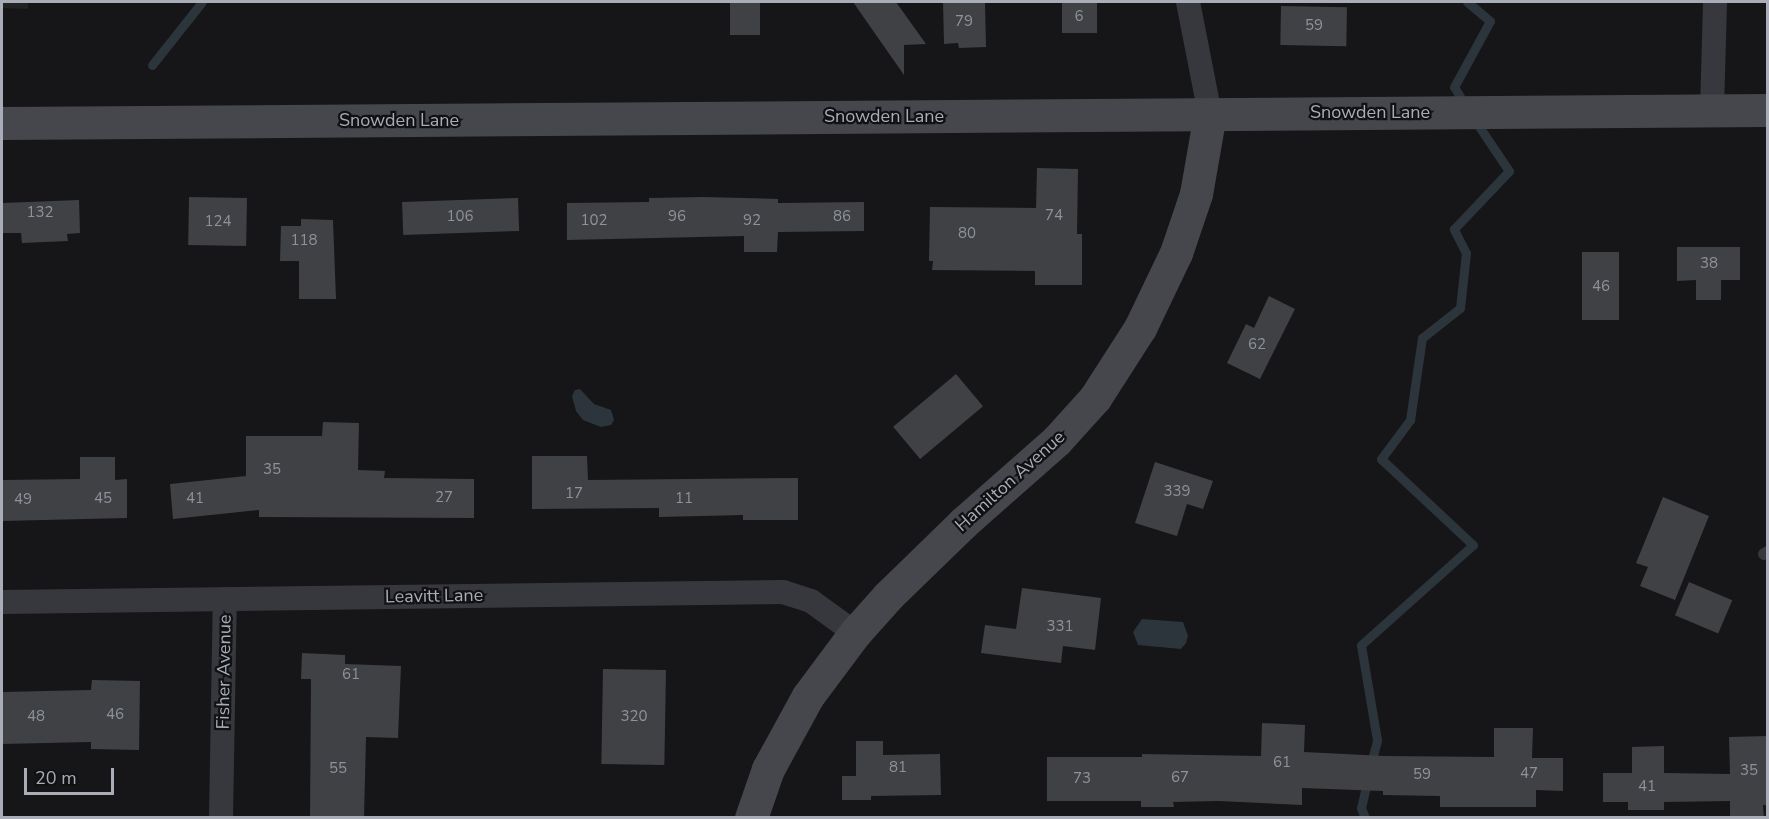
<!DOCTYPE html>
<html>
<head>
<meta charset="utf-8">
<style>
	body { margin:0 }
	#map { position:relative; width:1769px; height:819px; overflow:hidden; background:#161618; font-family:"Nunito Sans",sans-serif }
	div>[style] { position:absolute }
	[style*='--x'] { left:calc(var(--x)*1px); top:calc(var(--y)*1px); width:calc(var(--w)*1px); rotate:calc(var(--a)*1deg) }
	.built>* { inset:0; background:#222225 }
	.water>* { inset:0; background:#2c353c }
	.stream>* { height:9px; margin:-4.5px; padding:0 4.5px; transform-origin:4.5px; border-radius:4.5px; background:#2c353c }
	.building>* { inset:0; background:#404145; transform-origin:0 0 }
	.lane>* { height:12px; margin:-6px; padding:0 6px; transform-origin:6px; border-radius:6px; background:#37383d }
	.street>* { height:24px; margin:-12px; padding:0 12px; transform-origin:12px; border-radius:12px; background:#37383d }
	.secondary>* { height:33px; margin:-16.5px; padding:0 16.5px; transform-origin:16.5px; border-radius:16.5px; background:#45474d }
	span { translate:-50% -50%; white-space:nowrap; text-align:center; line-height:1.15; -webkit-text-stroke:4.5px #111113; paint-order:stroke }
	.number-label { font-size:15px; color:#8e929b }
	.number-label span { -webkit-text-stroke-width:0 }
	.street-label { font-size:18px; color:#a8adb8 }
	.frame { position:absolute; inset:0; border:3px solid #a8adb8; pointer-events:none }
	.scale { position:absolute; left:24px; top:768px; width:90px; height:27px; box-sizing:border-box; border:3px solid #a8adb8; border-top:0; padding-left:8px; font-size:18px; line-height:21px; white-space:nowrap; color:#a8adb8; -webkit-text-stroke:4px #111113; paint-order:stroke }
</style>
</head>
<body>
<div id="map">
	<div class="built">
		<i style="clip-path:polygon(2px 2px,28px 2px,28px 9px,2px 8px)"></i>
	</div>
	<div class="water">
		<i style="clip-path:polygon(580px 389px,594px 404px,611px 410px,614px 420px,611px 425px,601px 427px,583px 420px,576px 411px,572px 396px,575px 390px)"></i>
		<i style="clip-path:polygon(1142px 619px,1183px 622px,1188px 636px,1186px 643px,1181px 649px,1138px 645px,1133px 632px)"></i>
	</div>
	<div class="stream">
		<i style="--x:152;--y:65;--w:80;--a:-51.6"></i>
		<i style="--x:1465;--y:105;--w:21;--a:-121"></i>
		<i style="--x:1454;--y:87;--w:75;--a:-61.4"></i>
		<i style="--x:1490;--y:21;--w:30;--a:-140"></i>
		<i style="--x:1370;--y:767;--w:28;--a:-75"></i>
		<i style="--x:1377;--y:740;--w:96;--a:-99.6"></i>
		<i style="--x:1361;--y:645;--w:150;--a:-41.8"></i>
		<i style="--x:1473;--y:545;--w:126;--a:-136.9"></i>
		<i style="--x:1381;--y:459;--w:49;--a:-53.4"></i>
		<i style="--x:1410;--y:420;--w:83;--a:-81.7"></i>
		<i style="--x:1422;--y:338;--w:48;--a:-38.3"></i>
		<i style="--x:1460;--y:308;--w:55;--a:-83.8"></i>
		<i style="--x:1466;--y:253;--w:27;--a:-117"></i>
		<i style="--x:1454;--y:229;--w:80;--a:-46.5"></i>
		<i style="--x:1509;--y:171;--w:63;--a:-123.9"></i>
		<i style="--x:1365;--y:818;--w:11;--a:-112"></i>
		<i style="--x:1361;--y:808;--w:28;--a:-77"></i>
	</div>
	<div class="building">
		<i style="left:730px;top:2px;width:30px;height:33px"></i>
		<i style="clip-path:polygon(853px 2px,896px 2px,926px 44px,904px 45px,904px 75px)"></i>
		<i style="clip-path:polygon(943px 2px,985px 2px,986px 47px,959px 48px,958px 43px,944px 44px)"></i>
		<i style="left:1062px;top:2px;width:35px;height:31px"></i>
		<i style="left:1281px;top:6px;width:66px;height:39px;rotate:1deg"></i>
		<i style="clip-path:polygon(1037px 168px,1078px 169px,1077px 234px,1082px 234px,1082px 285px,1035px 285px,1035px 271px,932px 270px,933px 261px,929px 261px,930px 207px,1036px 208px)"></i>
		<i style="left:189px;top:197px;width:58px;height:48px;rotate:1deg"></i>
		<i style="clip-path:polygon(704px 197px,778px 199px,778px 203px,864px 202px,864px 231px,778px 232px,777px 252px,744px 252px,744px 236px,567px 240px,567px 203px,649px 202px,649px 198px)"></i>
		<i style="left:518px;top:198px;width:33px;height:116px;rotate:88deg"></i>
		<i style="clip-path:polygon(79px 200px,80px 233px,67px 234px,68px 241px,22px 243px,21px 233px,2px 233px,2px 203px)"></i>
		<i style="clip-path:polygon(301px 219px,333px 220px,336px 299px,299px 299px,299px 261px,280px 261px,281px 226px,301px 226px)"></i>
		<i style="clip-path:polygon(1677px 247px,1740px 247px,1740px 280px,1721px 280px,1721px 300px,1696px 300px,1696px 280px,1677px 281px)"></i>
		<i style="left:1619px;top:252px;width:68px;height:37px;rotate:90deg"></i>
		<i style="clip-path:polygon(1269px 296px,1295px 309px,1260px 379px,1227px 363px,1246px 324px,1254px 328px)"></i>
		<i style="left:956px;top:374px;width:42px;height:82px;rotate:50deg"></i>
		<i style="clip-path:polygon(323px 422px,359px 423px,358px 470px,385px 471px,384px 478px,474px 479px,474px 518px,259px 517px,259px 510px,173px 519px,170px 484px,246px 476px,246px 436px,322px 436px)"></i>
		<i style="clip-path:polygon(532px 456px,587px 456px,588px 480px,798px 478px,798px 520px,743px 520px,743px 515px,659px 517px,659px 508px,532px 509px)"></i>
		<i style="clip-path:polygon(80px 457px,115px 457px,115px 480px,127px 479px,127px 518px,2px 521px,2px 480px,80px 479px)"></i>
		<i style="clip-path:polygon(1155px 462px,1213px 481px,1203px 509px,1187px 504px,1177px 536px,1135px 523px)"></i>
		<i style="clip-path:polygon(1663px 497px,1709px 516px,1675px 600px,1640px 586px,1648px 567px,1636px 563px)"></i>
		<i style="left:1689px;top:582px;width:47px;height:36px;rotate:23deg"></i>
		<i style="clip-path:polygon(1022px 588px,1101px 598px,1095px 650px,1063px 646px,1061px 663px,981px 653px,985px 625px,1016px 629px)"></i>
		<i style="clip-path:polygon(302px 653px,345px 655px,345px 664px,401px 666px,398px 738px,366px 737px,364px 818px,310px 818px,311px 679px,301px 679px)"></i>
		<i style="left:603px;top:669px;width:63px;height:95px;rotate:1deg"></i>
		<i style="clip-path:polygon(92px 680px,140px 681px,139px 750px,91px 749px,91px 742px,2px 744px,2px 692px,91px 690px)"></i>
		<i style="clip-path:polygon(1262px 723px,1305px 725px,1304px 752px,1384px 756px,1494px 757px,1494px 728px,1533px 728px,1532px 758px,1563px 758px,1563px 791px,1536px 790px,1536px 807px,1440px 807px,1440px 796px,1383px 795px,1383px 791px,1302px 788px,1302px 805px,1218px 801px,1173px 802px,1174px 807px,1141px 807px,1141px 801px,1047px 801px,1047px 757px,1142px 757px,1142px 754px,1261px 756px)"></i>
		<i style="clip-path:polygon(1767px 736px,1767px 805px,1763px 805px,1764px 818px,1730px 818px,1730px 801px,1664px 802px,1664px 810px,1628px 810px,1628px 802px,1603px 802px,1603px 773px,1632px 773px,1632px 747px,1664px 746px,1664px 773px,1730px 774px,1729px 737px)"></i>
		<i style="clip-path:polygon(856px 741px,883px 741px,883px 755px,940px 754px,941px 795px,871px 796px,871px 800px,842px 800px,842px 776px,856px 776px)"></i>
	</div>
	<div class="lane">
		<i style="--x:1764;--y:554;--w:4;--a:-27"></i>
	</div>
	<div class="street">
		<i style="--x:1188;--y:2;--w:114;--a:78.9"></i>
		<i style="--x:1712;--y:110;--w:108;--a:-88.4"></i>
		<i style="--x:2;--y:602;--w:781;--a:-0.73"></i>
		<i style="--x:783;--y:592;--w:29;--a:18"></i>
		<i style="--x:811;--y:601;--w:54;--a:36"></i>
		<i style="--x:221;--y:818;--w:219;--a:-89"></i>
	</div>
	<div class="secondary">
		<i style="--x:2;--y:123;--w:1766;--a:-0.42"></i>
		<i style="--x:751;--y:818;--w:52;--a:-70.9"></i>
		<i style="--x:768;--y:769;--w:83;--a:-61.3"></i>
		<i style="--x:808;--y:696;--w:79;--a:-53.3"></i>
		<i style="--x:855;--y:633;--w:50;--a:-48.3"></i>
		<i style="--x:888;--y:596;--w:105;--a:-44.2"></i>
		<i style="--x:963;--y:523;--w:125;--a:-41.4"></i>
		<i style="--x:1057;--y:440;--w:57;--a:-47.9"></i>
		<i style="--x:1095;--y:398;--w:83;--a:-57.3"></i>
		<i style="--x:1140;--y:328;--w:83;--a:-64.4"></i>
		<i style="--x:1176;--y:253;--w:62;--a:-71.3"></i>
		<i style="--x:1196;--y:194;--w:81;--a:-80.1"></i>
	</div>
	<div class="number-label">
		<span style="left:1079px;top:17px">6</span>
		<span style="left:964px;top:22px">79</span>
		<span style="left:1314px;top:26px">59</span>
		<span style="left:40px;top:213px">132</span>
		<span style="left:1054px;top:216px">74</span>
		<span style="left:460px;top:217px">106</span>
		<span style="left:677px;top:217px">96</span>
		<span style="left:842px;top:217px">86</span>
		<span style="left:594px;top:221px">102</span>
		<span style="left:752px;top:221px">92</span>
		<span style="left:218px;top:222px">124</span>
		<span style="left:967px;top:234px">80</span>
		<span style="left:304px;top:241px">118</span>
		<span style="left:1709px;top:264px">38</span>
		<span style="left:1601px;top:287px">46</span>
		<span style="left:1257px;top:345px">62</span>
		<span style="left:272px;top:470px">35</span>
		<span style="left:1177px;top:492px">339</span>
		<span style="left:574px;top:494px">17</span>
		<span style="left:444px;top:498px">27</span>
		<span style="left:103px;top:499px">45</span>
		<span style="left:195px;top:499px">41</span>
		<span style="left:684px;top:499px">11</span>
		<span style="left:23px;top:500px">49</span>
		<span style="left:1060px;top:627px">331</span>
		<span style="left:351px;top:675px">61</span>
		<span style="left:115px;top:715px">46</span>
		<span style="left:36px;top:717px">48</span>
		<span style="left:634px;top:717px">320</span>
		<span style="left:1282px;top:763px">61</span>
		<span style="left:898px;top:768px">81</span>
		<span style="left:338px;top:769px">55</span>
		<span style="left:1749px;top:771px">35</span>
		<span style="left:1529px;top:774px">47</span>
		<span style="left:1422px;top:775px">59</span>
		<span style="left:1180px;top:778px">67</span>
		<span style="left:1082px;top:779px">73</span>
		<span style="left:1647px;top:787px">41</span>
	</div>
	<div class="street-label">
		<span style="left:1370px;top:112px">Snowden Lane</span>
		<span style="left:884px;top:116px">Snowden Lane</span>
		<span style="left:399px;top:120px">Snowden Lane</span>
		<span style="left:1010px;top:481px;rotate:-42deg">Hamilton Avenue</span>
		<span style="left:434px;top:596px;rotate:-1deg">Leavitt Lane</span>
		<span style="left:224px;top:672px;rotate:-89deg">Fisher Avenue</span>
	</div>
	<div class="frame"></div>
	<div class="scale">20 m</div>
</div>
</body>
</html>
